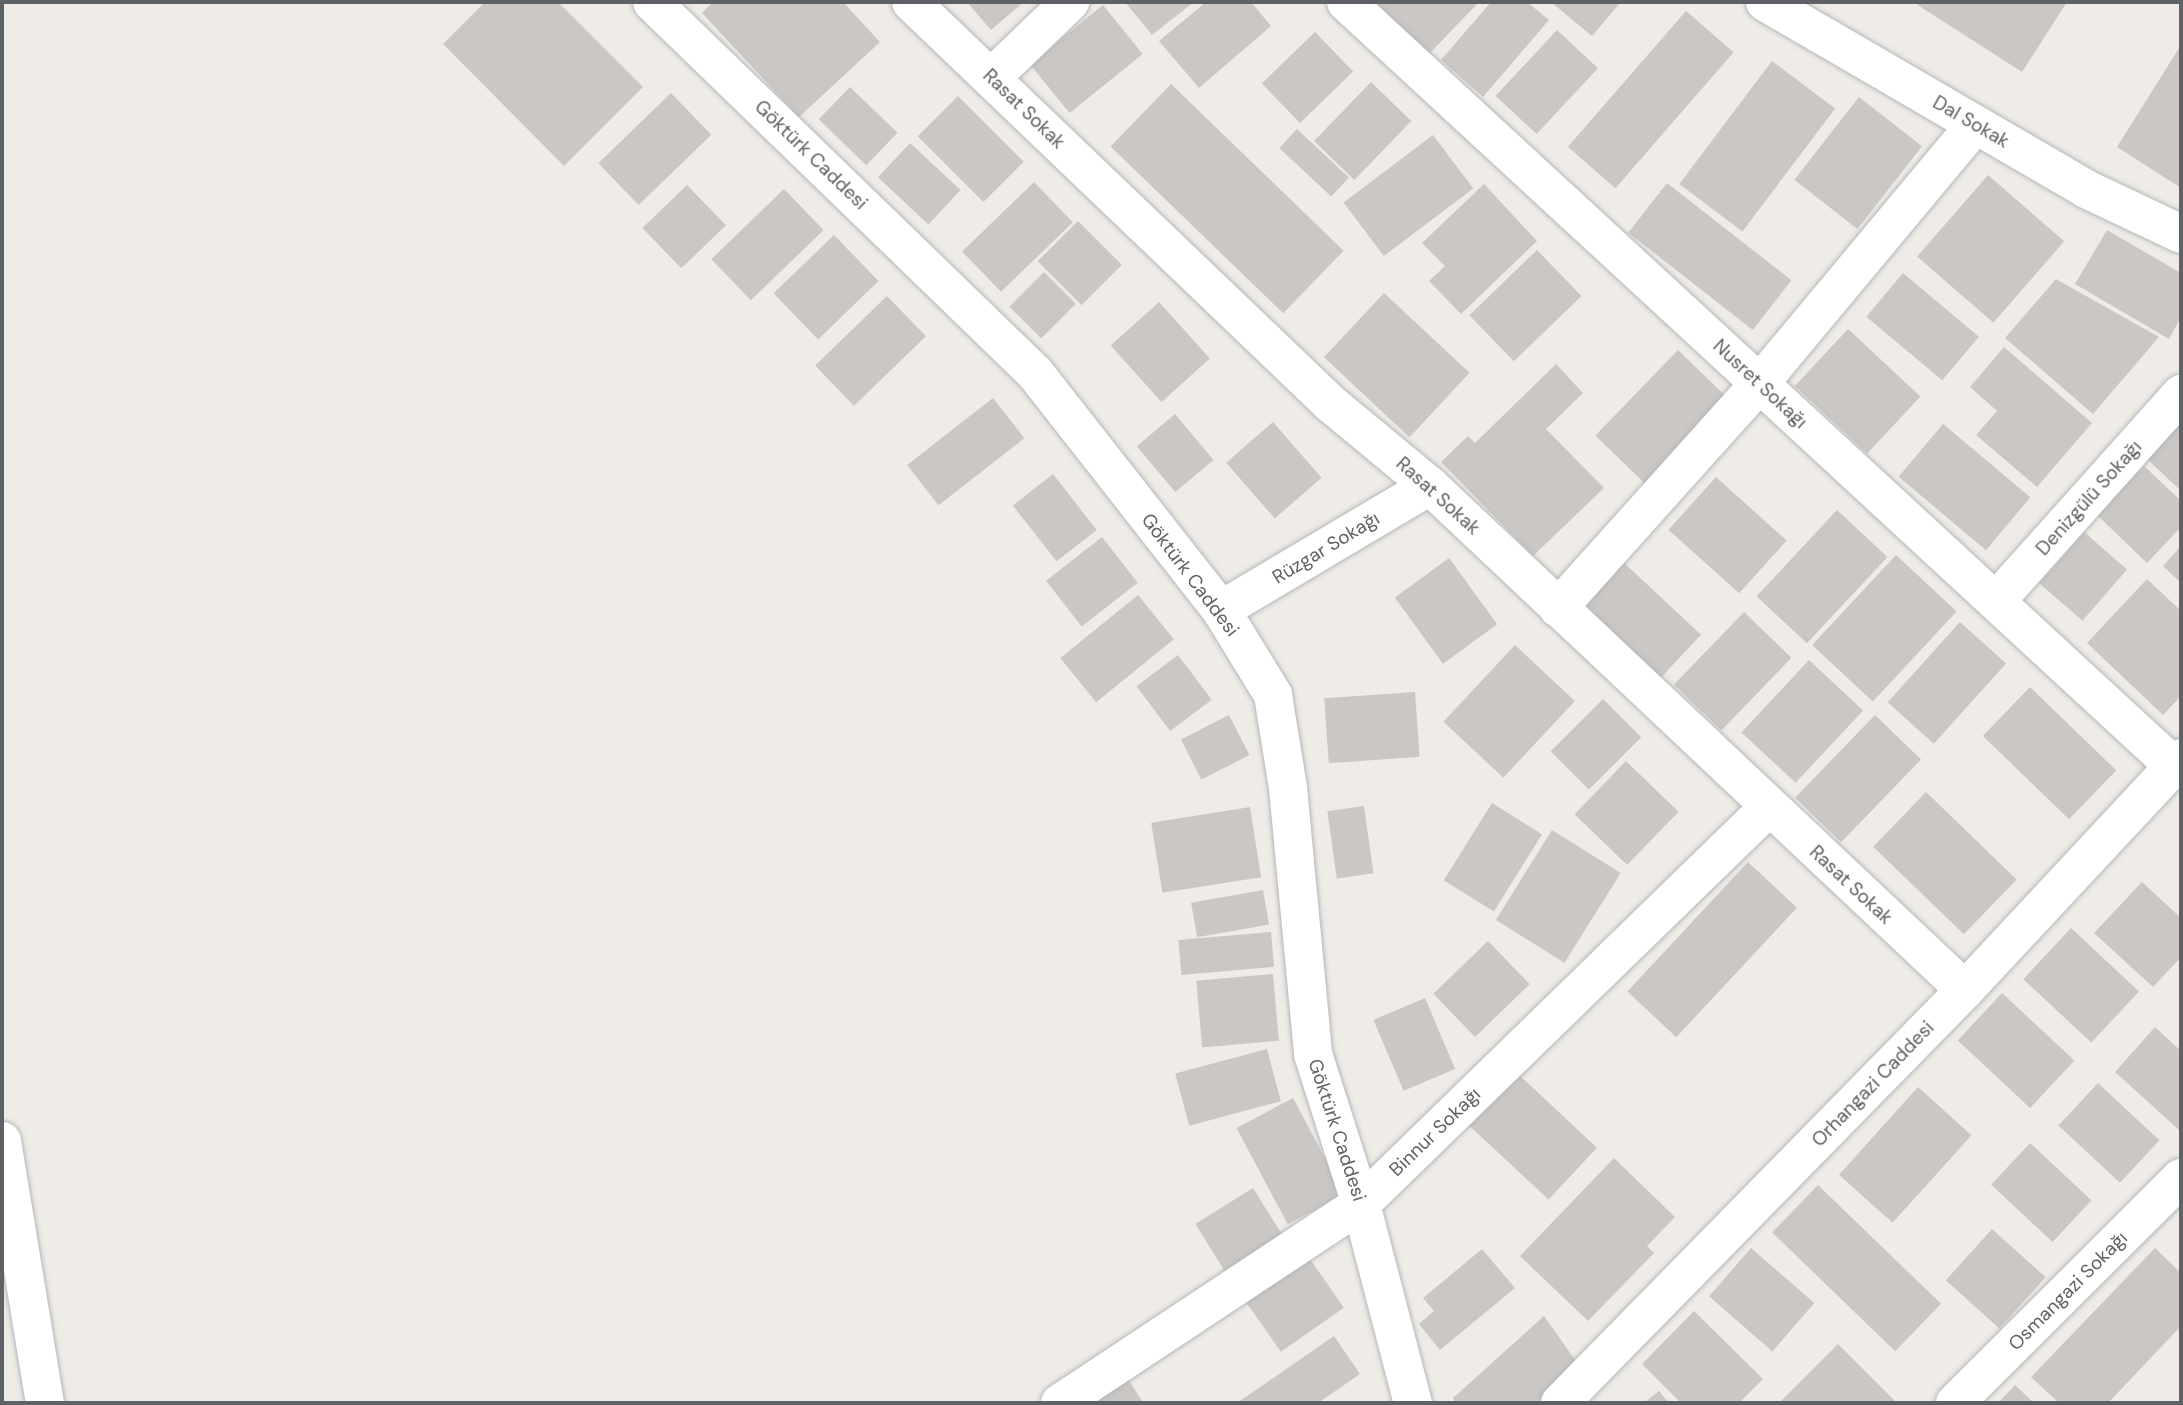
<!DOCTYPE html>
<html>
<head>
<meta charset="utf-8">
<style>
	body { margin:0 }
	#map { position:relative; width:2183px; height:1405px; overflow:hidden; background:#efece7; font-family:"DM Sans",sans-serif }
	div>[style] { position:absolute }
	[style*='--x'] { left:calc(var(--x)*1px); top:calc(var(--y)*1px); width:calc(var(--w)*1px); rotate:calc(var(--a)*1deg) }
	.building>* { inset:0; background:#cbc7c4; transform-origin:0 0 }
	.roads { filter:drop-shadow(0 0 2px #b4b7ba) drop-shadow(0 0 2px #b4b7ba) }
	.street>* { height:38px; margin:-19px; padding:0 19px; transform-origin:19px; border-radius:19px; background:#fff }
	.secondary>* { height:38px; margin:-19px; padding:0 19px; transform-origin:19px; border-radius:19px; background:#fff }
	span { translate:-50% -50%; white-space:nowrap; text-align:center; line-height:1.15; -webkit-text-stroke:7px #fff; paint-order:stroke }
	.street-label { font-size:19px; color:#5e6266 }
	.frame { position:absolute; inset:0; border:4px solid #5e6266; pointer-events:none }
</style>
</head>
<body>
<div id="map">
	<div class="building">
		<i style="clip-path:polygon(485px 2px,558px 2px,643px 87px,564px 166px,443px 44px)"></i>
		<i style="clip-path:polygon(713px 2px,843px 2px,880px 42px,799px 117px,702px 13px)"></i>
		<i style="clip-path:polygon(967px 2px,1024px 2px,991px 30px)"></i>
		<i style="clip-path:polygon(1125px 2px,1194px 2px,1152px 35px)"></i>
		<i style="clip-path:polygon(1206px 2px,1251px 2px,1271px 26px,1199px 88px,1159px 41px)"></i>
		<i style="clip-path:polygon(1375px 2px,1479px 2px,1429px 54px)"></i>
		<i style="clip-path:polygon(1491px 2px,1527px 2px,1549px 20px,1483px 97px,1441px 60px)"></i>
		<i style="clip-path:polygon(1551px 2px,1621px 2px,1592px 36px)"></i>
		<i style="clip-path:polygon(1913px 2px,2067px 2px,2022px 72px)"></i>
		<i style="left:1103px;top:5px;width:63px;height:94px;rotate:51deg"></i>
		<i style="left:1686px;top:11px;width:63px;height:180px;rotate:41deg"></i>
		<i style="left:1557px;top:30px;width:56px;height:90px;rotate:43deg"></i>
		<i style="left:1315px;top:32px;width:55px;height:74px;rotate:46deg"></i>
		<i style="clip-path:polygon(2181px 45px,2181px 188px,2117px 147px)"></i>
		<i style="left:1772px;top:61px;width:79px;height:154px;rotate:37deg"></i>
		<i style="left:1371px;top:82px;width:56px;height:82px;rotate:44deg"></i>
		<i style="left:1171px;top:84px;width:240px;height:87px;rotate:44deg"></i>
		<i style="left:850px;top:87px;width:66px;height:45px;rotate:44deg"></i>
		<i style="left:671px;top:93px;width:58px;height:101px;rotate:46deg"></i>
		<i style="left:958px;top:96px;width:93px;height:57px;rotate:45deg"></i>
		<i style="left:1859px;top:97px;width:80px;height:105px;rotate:38deg"></i>
		<i style="left:1297px;top:129px;width:71px;height:26px;rotate:43deg"></i>
		<i style="left:1433px;top:135px;width:67px;height:112px;rotate:53deg"></i>
		<i style="left:910px;top:143px;width:69px;height:47px;rotate:43deg"></i>
		<i style="left:1988px;top:175px;width:101px;height:108px;rotate:41deg"></i>
		<i style="left:1034px;top:182px;width:56px;height:100px;rotate:46deg"></i>
		<i style="left:1667px;top:183px;width:158px;height:63px;rotate:38deg"></i>
		<i style="clip-path:polygon(1484px 184px,1537px 241px,1461px 314px,1429px 281px,1445px 266px,1422px 243px)"></i>
		<i style="left:687px;top:185px;width:56px;height:62px;rotate:46deg"></i>
		<i style="left:784px;top:189px;width:57px;height:101px;rotate:46deg"></i>
		<i style="left:1078px;top:221px;width:62px;height:57px;rotate:45deg"></i>
		<i style="clip-path:polygon(2107px 230px,2181px 273px,2181px 317px,2169px 339px,2075px 284px)"></i>
		<i style="left:834px;top:235px;width:64px;height:84px;rotate:46deg"></i>
		<i style="left:1537px;top:250px;width:64px;height:94px;rotate:46deg"></i>
		<i style="left:1044px;top:272px;width:45px;height:49px;rotate:45deg"></i>
		<i style="left:1903px;top:273px;width:99px;height:57px;rotate:40deg"></i>
		<i style="clip-path:polygon(2056px 279px,2159px 337px,2093px 414px,2005px 338px)"></i>
		<i style="left:1384px;top:293px;width:117px;height:88px;rotate:43deg"></i>
		<i style="left:887px;top:296px;width:56px;height:100px;rotate:46deg"></i>
		<i style="left:1159px;top:302px;width:76px;height:65px;rotate:48deg"></i>
		<i style="left:1848px;top:329px;width:99px;height:78px;rotate:43deg"></i>
		<i style="clip-path:polygon(2004px 347px,2092px 423px,2037px 487px,1976px 435px,1997px 411px,1970px 387px)"></i>
		<i style="left:1678px;top:350px;width:70px;height:119px;rotate:44deg"></i>
		<i style="clip-path:polygon(1556px 364px,1583px 393px,1546px 429px,1604px 488px,1533px 556px,1441px 462px,1468px 436px,1475px 443px)"></i>
		<i style="left:993px;top:398px;width:51px;height:109px;rotate:52deg"></i>
		<i style="left:1175px;top:414px;width:60px;height:50px;rotate:50deg"></i>
		<i style="clip-path:polygon(2181px 419px,2181px 491px,2146px 458px)"></i>
		<i style="left:1273px;top:422px;width:74px;height:62px;rotate:49deg"></i>
		<i style="left:1943px;top:424px;width:114px;height:69px;rotate:40deg"></i>
		<i style="clip-path:polygon(2144px 466px,2181px 501px,2181px 527px,2147px 563px,2097px 515px)"></i>
		<i style="left:1053px;top:474px;width:71px;height:51px;rotate:52deg"></i>
		<i style="left:1716px;top:477px;width:95px;height:71px;rotate:42deg"></i>
		<i style="left:1837px;top:510px;width:69px;height:118px;rotate:43deg"></i>
		<i style="left:2084px;top:532px;width:57px;height:68px;rotate:41deg"></i>
		<i style="left:1102px;top:537px;width:58px;height:71px;rotate:52deg"></i>
		<i style="clip-path:polygon(2181px 546px,2181px 583px,2163px 566px)"></i>
		<i style="left:1896px;top:555px;width:83px;height:123px;rotate:43deg"></i>
		<i style="left:1449px;top:558px;width:82px;height:67px;rotate:54deg"></i>
		<i style="left:1622px;top:561px;width:108px;height:62px;rotate:43deg"></i>
		<i style="clip-path:polygon(2147px 579px,2181px 611px,2181px 696px,2163px 715px,2087px 643px)"></i>
		<i style="left:1138px;top:595px;width:57px;height:100px;rotate:51deg"></i>
		<i style="left:1744px;top:612px;width:66px;height:101px;rotate:44deg"></i>
		<i style="left:1960px;top:622px;width:62px;height:108px;rotate:42deg"></i>
		<i style="left:1515px;top:645px;width:82px;height:105px;rotate:43deg"></i>
		<i style="left:1178px;top:655px;width:56px;height:52px;rotate:53deg"></i>
		<i style="left:1809px;top:660px;width:74px;height:99px;rotate:43deg"></i>
		<i style="left:2030px;top:687px;width:120px;height:68px;rotate:44deg"></i>
		<i style="left:1415px;top:692px;width:65px;height:91px;rotate:86deg"></i>
		<i style="left:1603px;top:699px;width:54px;height:74px;rotate:45deg"></i>
		<i style="left:1229px;top:715px;width:45px;height:54px;rotate:63deg"></i>
		<i style="left:1875px;top:715px;width:64px;height:115px;rotate:44deg"></i>
		<i style="left:1626px;top:761px;width:73px;height:74px;rotate:44deg"></i>
		<i style="left:1926px;top:792px;width:126px;height:76px;rotate:44deg"></i>
		<i style="left:1492px;top:803px;width:59px;height:91px;rotate:32deg"></i>
		<i style="left:1364px;top:806px;width:68px;height:37px;rotate:82deg"></i>
		<i style="left:1250px;top:807px;width:71px;height:100px;rotate:81deg"></i>
		<i style="left:1552px;top:830px;width:81px;height:106px;rotate:32deg"></i>
		<i style="left:1748px;top:862px;width:67px;height:177px;rotate:43deg"></i>
		<i style="clip-path:polygon(2142px 882px,2181px 918px,2181px 957px,2153px 987px,2094px 933px)"></i>
		<i style="left:1263px;top:890px;width:35px;height:73px;rotate:80deg"></i>
		<i style="left:2071px;top:928px;width:93px;height:70px;rotate:43deg"></i>
		<i style="left:1271px;top:932px;width:35px;height:93px;rotate:85deg"></i>
		<i style="left:1488px;top:941px;width:60px;height:76px;rotate:46deg"></i>
		<i style="left:1273px;top:974px;width:67px;height:77px;rotate:85deg"></i>
		<i style="left:2002px;top:993px;width:99px;height:65px;rotate:43deg"></i>
		<i style="left:1425px;top:998px;width:77px;height:56px;rotate:67deg"></i>
		<i style="clip-path:polygon(2155px 1027px,2181px 1051px,2179px 1130px,2115px 1072px)"></i>
		<i style="left:1267px;top:1049px;width:54px;height:95px;rotate:75deg"></i>
		<i style="left:1518px;top:1074px;width:108px;height:71px;rotate:43deg"></i>
		<i style="left:2098px;top:1083px;width:84px;height:58px;rotate:43deg"></i>
		<i style="left:1918px;top:1087px;width:72px;height:118px;rotate:42deg"></i>
		<i style="left:1293px;top:1098px;width:109px;height:64px;rotate:62deg"></i>
		<i style="left:2030px;top:1143px;width:84px;height:57px;rotate:43deg"></i>
		<i style="clip-path:polygon(1614px 1158px,1675px 1217px,1647px 1246px,1654px 1253px,1588px 1321px,1520px 1256px)"></i>
		<i style="left:1818px;top:1185px;width:171px;height:66px;rotate:44deg"></i>
		<i style="left:1253px;top:1188px;width:55px;height:68px;rotate:58deg"></i>
		<i style="left:1992px;top:1229px;width:72px;height:69px;rotate:42deg"></i>
		<i style="left:1751px;top:1248px;width:84px;height:64px;rotate:41deg"></i>
		<i style="clip-path:polygon(2155px 1248px,2181px 1273px,2181px 1326px,2108px 1403px,2059px 1403px,2031px 1377px)"></i>
		<i style="clip-path:polygon(1482px 1249px,1515px 1288px,1440px 1350px,1419px 1324px,1434px 1311px,1423px 1298px)"></i>
		<i style="left:1305px;top:1252px;width:68px;height:77px;rotate:55deg"></i>
		<i style="clip-path:polygon(1694px 1311px,1763px 1379px,1739px 1403px,1681px 1403px,1642px 1364px)"></i>
		<i style="clip-path:polygon(1544px 1316px,1580px 1367px,1541px 1403px,1455px 1403px,1453px 1398px)"></i>
		<i style="clip-path:polygon(1334px 1336px,1360px 1374px,1318px 1403px,1237px 1403px)"></i>
		<i style="clip-path:polygon(1838px 1344px,1896px 1402px,1779px 1403px)"></i>
		<i style="clip-path:polygon(1127px 1377px,1143px 1403px,1084px 1403px)"></i>
		<i style="clip-path:polygon(2015px 1385px,2034px 1403px,1998px 1403px)"></i>
		<i style="clip-path:polygon(1659px 1391px,1669px 1403px,1644px 1403px)"></i>
	</div>
	<div class="roads">
		<div class="street">
			<i style="--x:911;--y:2;--w:581;--a:43.75"></i>
			<i style="--x:1331;--y:404;--w:129;--a:39.6"></i>
			<i style="--x:1430;--y:486;--w:735;--a:43.29"></i>
			<i style="--x:1346;--y:2;--w:1127;--a:42.7"></i>
			<i style="--x:1765;--y:2;--w:371;--a:30.2"></i>
			<i style="--x:2086;--y:189;--w:105;--a:25.3"></i>
			<i style="--x:991;--y:78;--w:110;--a:-43.9"></i>
			<i style="--x:1996;--y:601;--w:278;--a:-48.2"></i>
			<i style="--x:1558;--y:608;--w:302;--a:-48.1"></i>
			<i style="--x:1760;--y:383;--w:336;--a:-50.2"></i>
			<i style="--x:1221;--y:610;--w:243;--a:-30.7"></i>
			<i style="--x:1060;--y:1403;--w:361;--a:-33.5"></i>
			<i style="--x:1361;--y:1204;--w:568;--a:-44.22"></i>
			<i style="--x:1560;--y:1403;--w:578;--a:-45.56"></i>
			<i style="--x:1965;--y:990;--w:317;--a:-47"></i>
			<i style="--x:1955;--y:1403;--w:319;--a:-44.9"></i>
		</div>
		<div class="secondary">
			<i style="--x:652;--y:2;--w:533;--a:44.09"></i>
			<i style="--x:1035;--y:373;--w:301;--a:51.9"></i>
			<i style="--x:1221;--y:610;--w:100;--a:58.5"></i>
			<i style="--x:1273;--y:695;--w:94;--a:80.8"></i>
			<i style="--x:1288;--y:788;--w:267;--a:84.6"></i>
			<i style="--x:1313;--y:1054;--w:157;--a:72.3"></i>
			<i style="--x:1361;--y:1204;--w:206;--a:75.4"></i>
			<i style="--x:2;--y:1141;--w:266;--a:80.7"></i>
		</div>
	</div>
	<div class="street-label">
		<span style="left:1024px;top:109px;rotate:44deg">Rasat Sokak</span>
		<span style="left:1971px;top:122px;rotate:30deg">Dal Sokak</span>
		<span style="left:811px;top:155px;rotate:44deg">Göktürk Caddesi</span>
		<span style="left:1760px;top:384px;rotate:43deg">Nusret Sokağı</span>
		<span style="left:1438px;top:496px;rotate:42deg">Rasat Sokak</span>
		<span style="left:2089px;top:498px;rotate:-48deg">Denizgülü Sokağı</span>
		<span style="left:1326px;top:548px;rotate:-31deg">Rüzgar Sokağı</span>
		<span style="left:1190px;top:575px;rotate:53deg">Göktürk Caddesi</span>
		<span style="left:1851px;top:885px;rotate:43deg">Rasat Sokak</span>
		<span style="left:1873px;top:1084px;rotate:-46deg">Orhangazi Caddesi</span>
		<span style="left:1337px;top:1130px;rotate:72deg">Göktürk Caddesi</span>
		<span style="left:1435px;top:1132px;rotate:-44deg">Binnur Sokağı</span>
		<span style="left:2068px;top:1291px;rotate:-45deg">Osmangazi Sokağı</span>
	</div>
	<div class="frame"></div>
</div>
</body>
</html>
